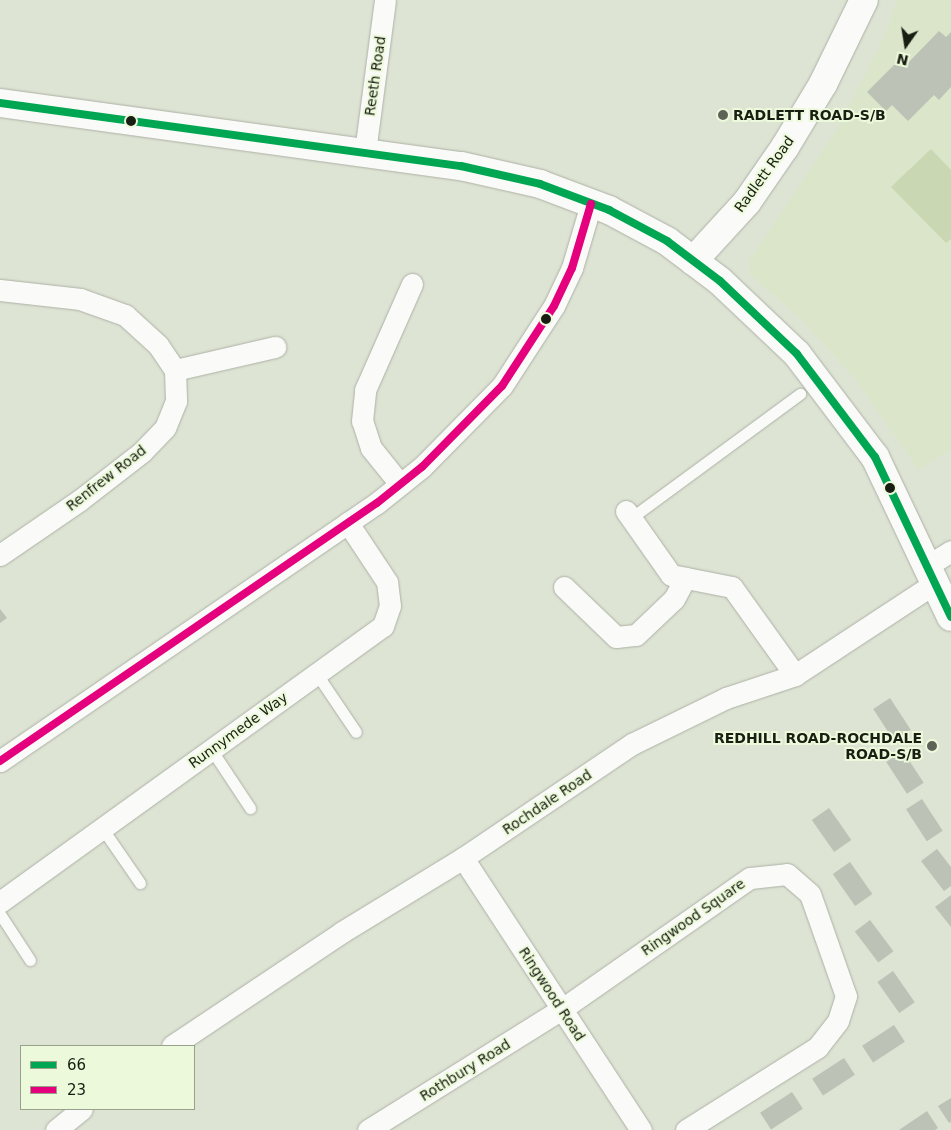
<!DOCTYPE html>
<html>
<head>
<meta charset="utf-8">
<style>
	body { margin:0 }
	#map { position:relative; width:951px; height:1130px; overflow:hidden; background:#dee4d4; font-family:"DejaVu Sans",sans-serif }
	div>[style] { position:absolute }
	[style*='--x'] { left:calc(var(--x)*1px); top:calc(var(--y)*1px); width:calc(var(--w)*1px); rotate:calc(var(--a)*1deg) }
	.built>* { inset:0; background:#dae5c9 }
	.green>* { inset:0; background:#c9d7b2 }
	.building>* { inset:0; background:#bcc2b5; transform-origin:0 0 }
	.roads { filter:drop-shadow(0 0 1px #acb1a5) drop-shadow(0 0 1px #acb1a5) }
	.lane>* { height:11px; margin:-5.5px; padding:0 5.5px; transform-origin:5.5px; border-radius:5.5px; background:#fafbf9 }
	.street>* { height:21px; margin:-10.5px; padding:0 10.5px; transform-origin:10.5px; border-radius:10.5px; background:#fafbf9 }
	.secondary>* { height:28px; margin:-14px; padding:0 14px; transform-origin:14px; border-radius:14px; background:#fafbf9 }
	.bus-1>* { height:8px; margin:-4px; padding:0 4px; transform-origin:4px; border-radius:4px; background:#00a651 }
	.bus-2>* { height:8px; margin:-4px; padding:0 4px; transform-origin:4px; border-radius:4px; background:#e5007d }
	.dots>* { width:14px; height:14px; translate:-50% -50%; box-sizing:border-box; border:2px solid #ecf9da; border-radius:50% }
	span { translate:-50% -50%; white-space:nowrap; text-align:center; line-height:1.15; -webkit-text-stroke:4px #ecf9da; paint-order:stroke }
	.street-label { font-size:14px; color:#191e13 }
	.poi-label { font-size:14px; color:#191e13; font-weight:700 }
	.left { translate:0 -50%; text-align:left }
	.right { translate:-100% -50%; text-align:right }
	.legend { position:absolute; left:20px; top:1045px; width:175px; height:65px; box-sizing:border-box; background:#ecf9da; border:1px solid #98a18a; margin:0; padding:6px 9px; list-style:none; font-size:15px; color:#191e13 }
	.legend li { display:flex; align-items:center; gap:10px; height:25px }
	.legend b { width:25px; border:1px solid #98a18a }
	.north { position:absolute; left:881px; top:20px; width:50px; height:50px; -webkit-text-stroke:4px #ecf9da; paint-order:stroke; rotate:193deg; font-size:14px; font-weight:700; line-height:20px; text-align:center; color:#191e13 }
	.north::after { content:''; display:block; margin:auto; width:18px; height:22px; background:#191e13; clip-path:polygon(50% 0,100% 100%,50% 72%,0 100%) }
</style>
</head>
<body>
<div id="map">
	<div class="built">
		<i style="clip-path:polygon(898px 0,951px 0,951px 449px,919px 470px,855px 379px,805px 323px,752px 276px,749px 261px,837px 129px,878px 51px)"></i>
	</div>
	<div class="green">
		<i style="clip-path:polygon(931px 149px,951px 170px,951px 239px,946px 243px,891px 187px)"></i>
	</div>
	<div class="building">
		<i style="clip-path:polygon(939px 31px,946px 37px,951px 32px,951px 87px,939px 100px,934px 95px,908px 121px,892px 105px,886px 111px,867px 92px,901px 58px,907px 64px)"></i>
		<i style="clip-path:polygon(0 609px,7px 618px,0 623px)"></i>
		<i style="left:890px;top:698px;width:38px;height:20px;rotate:57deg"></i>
		<i style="left:903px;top:751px;width:38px;height:20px;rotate:57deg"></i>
		<i style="left:922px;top:799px;width:38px;height:19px;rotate:57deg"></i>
		<i style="left:829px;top:808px;width:39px;height:21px;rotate:55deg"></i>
		<i style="clip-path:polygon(937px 849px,951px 867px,951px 886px,944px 891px,921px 861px)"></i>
		<i style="left:850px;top:862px;width:39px;height:21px;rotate:55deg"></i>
		<i style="clip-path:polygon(951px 895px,951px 927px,935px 907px)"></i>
		<i style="left:870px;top:920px;width:39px;height:19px;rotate:53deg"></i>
		<i style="left:893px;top:971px;width:38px;height:19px;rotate:55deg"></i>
		<i style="left:894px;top:1025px;width:20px;height:38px;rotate:57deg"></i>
		<i style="left:844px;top:1058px;width:20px;height:38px;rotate:57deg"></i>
		<i style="left:792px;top:1092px;width:20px;height:38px;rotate:57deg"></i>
		<i style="clip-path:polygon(951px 1098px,951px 1122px,949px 1123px,938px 1106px)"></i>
		<i style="clip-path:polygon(927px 1111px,938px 1128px,935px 1130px,899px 1130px)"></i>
	</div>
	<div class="roads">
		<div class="lane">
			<i style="--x:631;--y:518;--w:210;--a:-36.3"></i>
			<i style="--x:316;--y:673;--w:71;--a:55.9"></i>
			<i style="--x:211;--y:749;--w:71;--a:56.5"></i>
			<i style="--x:102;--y:828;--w:67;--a:55.4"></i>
			<i style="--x:0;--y:914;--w:55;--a:56.9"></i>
		</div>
		<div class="street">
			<i style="--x:365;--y:152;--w:153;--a:-82.5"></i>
			<i style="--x:0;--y:290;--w:81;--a:6.4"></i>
			<i style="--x:80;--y:299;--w:48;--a:19.6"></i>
			<i style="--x:125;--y:315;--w:45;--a:42.3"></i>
			<i style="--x:158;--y:345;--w:30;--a:56"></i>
			<i style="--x:175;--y:370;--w:31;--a:88"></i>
			<i style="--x:176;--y:401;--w:29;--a:112"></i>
			<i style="--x:165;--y:428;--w:33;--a:134"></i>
			<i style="--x:142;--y:452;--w:78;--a:142.3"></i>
			<i style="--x:80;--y:500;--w:97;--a:145.5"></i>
			<i style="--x:175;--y:370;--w:103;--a:-13"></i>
			<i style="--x:400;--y:484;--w:46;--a:-128.9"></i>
			<i style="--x:371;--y:448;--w:28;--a:-108"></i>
			<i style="--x:362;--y:421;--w:31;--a:-84"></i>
			<i style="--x:365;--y:390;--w:116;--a:-66.1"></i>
			<i style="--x:626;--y:511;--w:78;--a:54.9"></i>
			<i style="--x:671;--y:575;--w:62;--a:11.1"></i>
			<i style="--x:732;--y:587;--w:108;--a:54.4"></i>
			<i style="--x:927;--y:566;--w:28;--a:-32"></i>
			<i style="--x:564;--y:587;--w:72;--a:43.9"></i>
			<i style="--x:616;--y:637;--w:20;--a:-6"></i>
			<i style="--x:636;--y:635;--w:52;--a:-43.5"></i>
			<i style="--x:674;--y:599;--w:24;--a:-62"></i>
			<i style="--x:0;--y:761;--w:457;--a:-34.4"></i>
			<i style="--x:377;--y:503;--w:58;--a:-38.7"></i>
			<i style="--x:422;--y:467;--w:114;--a:-45.4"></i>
			<i style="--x:502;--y:386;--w:95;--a:-57"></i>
			<i style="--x:554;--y:306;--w:42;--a:-64.7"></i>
			<i style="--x:572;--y:268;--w:67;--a:-73.5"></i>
			<i style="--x:463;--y:858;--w:325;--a:56.8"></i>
			<i style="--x:0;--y:902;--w:472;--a:-35.8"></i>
			<i style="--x:383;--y:626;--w:21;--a:-71"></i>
			<i style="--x:390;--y:606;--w:24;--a:-97"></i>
			<i style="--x:387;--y:582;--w:71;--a:-123.5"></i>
			<i style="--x:172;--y:1046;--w:205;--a:-33.8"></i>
			<i style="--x:342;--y:932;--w:142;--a:-31.4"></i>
			<i style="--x:463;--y:858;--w:204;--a:-34"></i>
			<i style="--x:632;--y:744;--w:105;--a:-26.1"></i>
			<i style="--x:726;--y:698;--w:73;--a:-18.4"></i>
			<i style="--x:795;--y:675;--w:168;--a:-33.3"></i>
			<i style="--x:56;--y:1130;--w:33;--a:-39"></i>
			<i style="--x:368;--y:1130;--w:229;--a:-32"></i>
			<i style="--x:562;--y:1009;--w:229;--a:-34.9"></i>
			<i style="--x:750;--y:878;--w:37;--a:-6"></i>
			<i style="--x:787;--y:874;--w:30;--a:41"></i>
			<i style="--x:810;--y:894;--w:108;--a:70.6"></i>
			<i style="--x:846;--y:996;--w:26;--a:108"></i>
			<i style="--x:838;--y:1021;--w:33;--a:128"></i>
			<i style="--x:818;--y:1047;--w:156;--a:147.8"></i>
		</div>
		<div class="secondary">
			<i style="--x:0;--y:103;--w:465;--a:7.8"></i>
			<i style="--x:461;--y:166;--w:81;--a:12.8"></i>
			<i style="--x:540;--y:184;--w:74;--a:20.6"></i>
			<i style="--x:609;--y:210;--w:66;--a:28.1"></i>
			<i style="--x:667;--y:241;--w:66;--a:37"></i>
			<i style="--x:720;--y:281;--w:106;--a:43.5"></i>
			<i style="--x:797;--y:354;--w:129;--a:52.9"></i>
			<i style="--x:875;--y:457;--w:177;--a:64.6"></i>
			<i style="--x:693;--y:261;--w:80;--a:-47.5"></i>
			<i style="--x:747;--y:202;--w:67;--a:-55.4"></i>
			<i style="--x:785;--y:147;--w:74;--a:-58.9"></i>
			<i style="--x:823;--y:84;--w:93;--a:-64"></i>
		</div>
	</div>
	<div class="bus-1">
		<i style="--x:0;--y:103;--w:465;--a:7.8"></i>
		<i style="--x:461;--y:166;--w:81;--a:12.8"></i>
		<i style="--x:540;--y:184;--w:74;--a:20.6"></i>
		<i style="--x:609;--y:210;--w:66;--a:28.1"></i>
		<i style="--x:667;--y:241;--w:66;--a:37"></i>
		<i style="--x:720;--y:281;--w:106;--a:43.5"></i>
		<i style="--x:797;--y:354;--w:129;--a:52.9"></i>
		<i style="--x:875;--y:457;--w:177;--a:64.6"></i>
	</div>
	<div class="bus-2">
		<i style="--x:0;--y:761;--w:457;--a:-34.4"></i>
		<i style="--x:377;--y:503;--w:58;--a:-38.7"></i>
		<i style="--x:422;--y:467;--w:114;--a:-45.4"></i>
		<i style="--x:502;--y:386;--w:95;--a:-57"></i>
		<i style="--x:554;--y:306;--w:42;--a:-64.7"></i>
		<i style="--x:572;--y:268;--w:67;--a:-73.5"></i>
	</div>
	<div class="dots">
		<i style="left:723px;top:115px;background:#5e6357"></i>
		<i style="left:131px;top:121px;background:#191e13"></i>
		<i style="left:546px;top:319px;background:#191e13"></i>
		<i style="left:890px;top:488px;background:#191e13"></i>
		<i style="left:932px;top:746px;background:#5e6357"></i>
	</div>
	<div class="street-label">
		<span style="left:375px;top:76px;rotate:-82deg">Reeth Road</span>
		<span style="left:764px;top:174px;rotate:-54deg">Radlett Road</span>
		<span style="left:106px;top:478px;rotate:-38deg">Renfrew Road</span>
		<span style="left:238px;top:730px;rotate:-36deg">Runnymede Way</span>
		<span style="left:547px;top:802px;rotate:-34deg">Rochdale Road</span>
		<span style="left:693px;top:917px;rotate:-35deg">Ringwood Square</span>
		<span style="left:552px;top:994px;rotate:57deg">Ringwood Road</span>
		<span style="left:465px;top:1070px;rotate:-32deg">Rothbury Road</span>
	</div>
	<div class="poi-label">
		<span class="left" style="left:733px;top:115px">RADLETT ROAD-S/B</span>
		<span class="right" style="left:922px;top:746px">REDHILL ROAD-ROCHDALE<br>ROAD-S/B</span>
	</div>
	<ul class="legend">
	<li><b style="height:6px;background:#00a651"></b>66</li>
	<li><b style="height:6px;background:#e5007d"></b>23</li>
	</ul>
	<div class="north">N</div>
</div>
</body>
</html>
